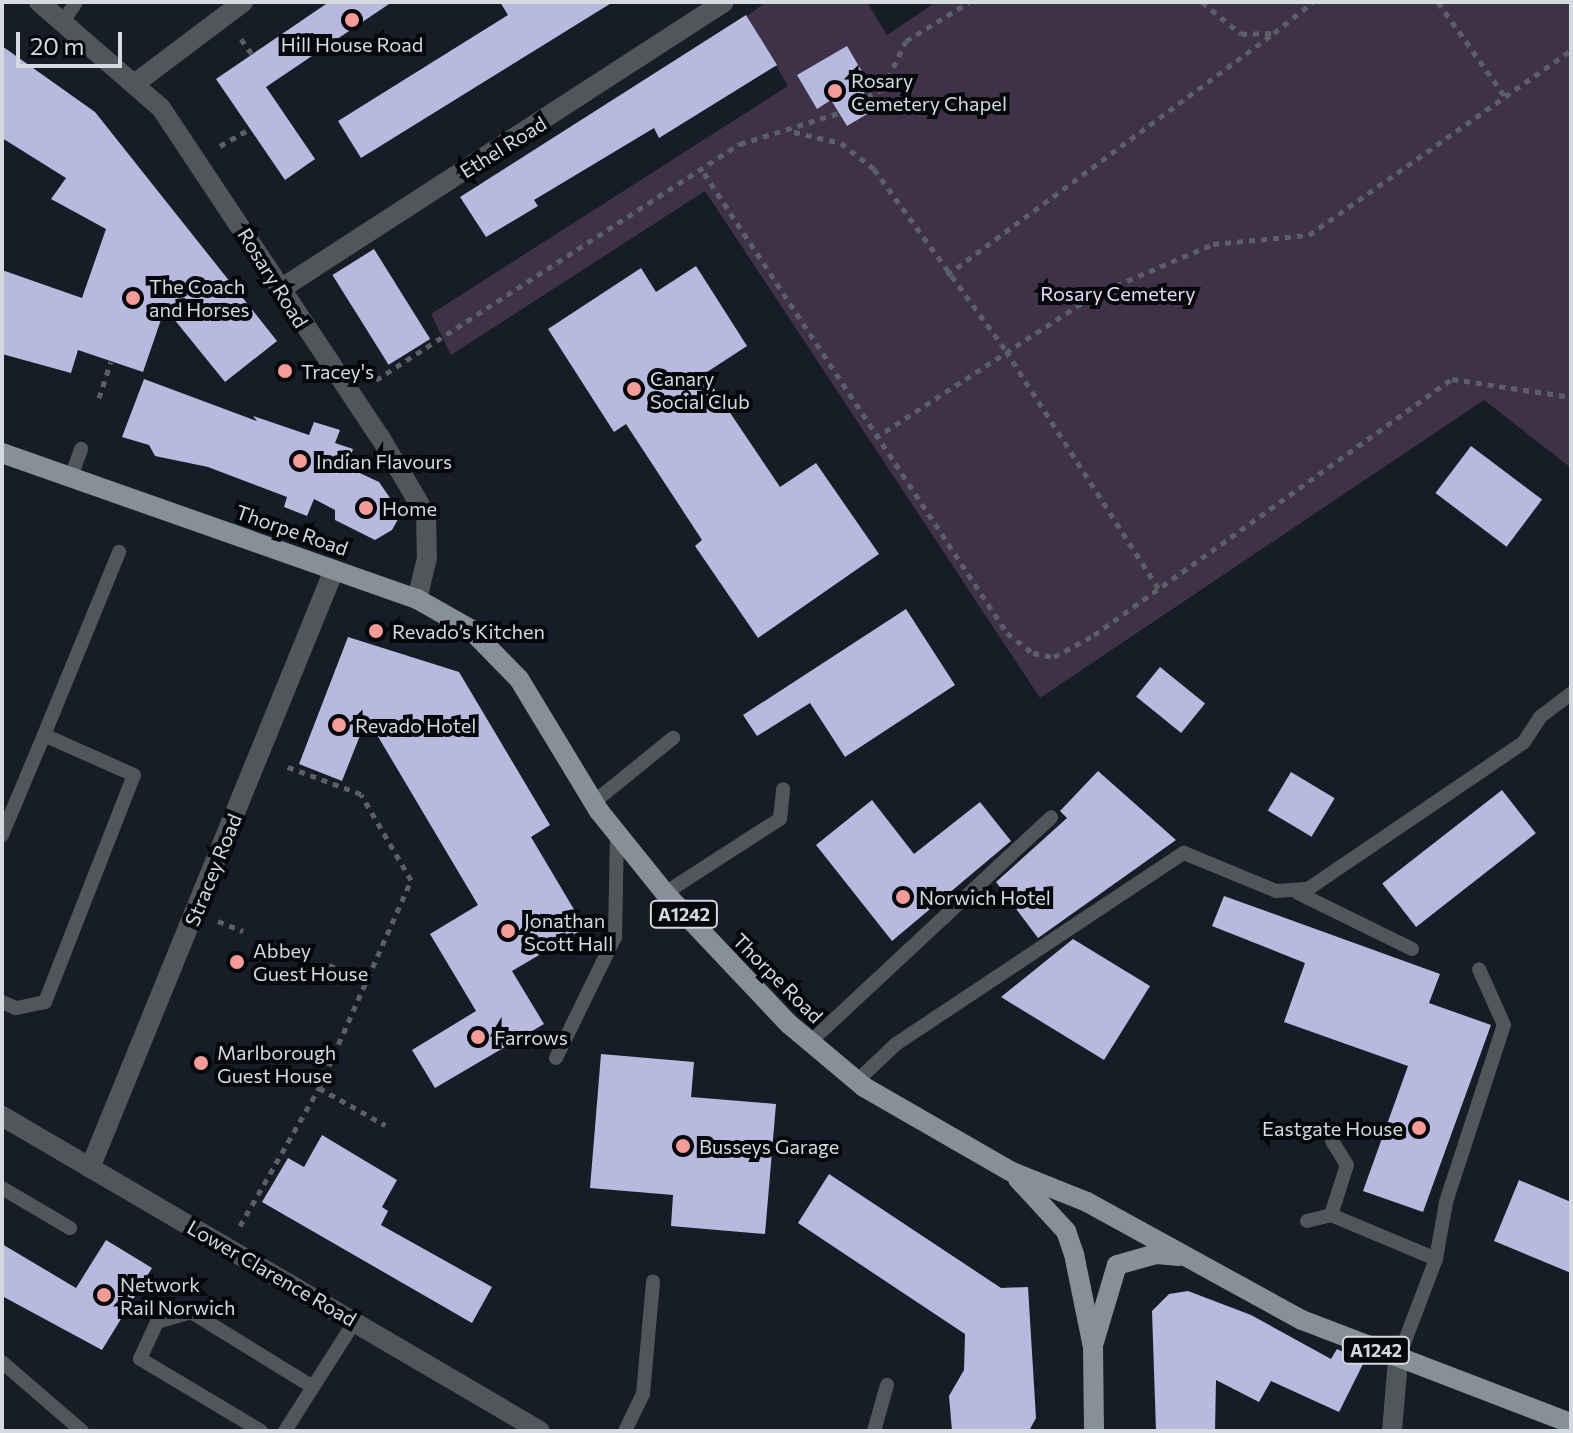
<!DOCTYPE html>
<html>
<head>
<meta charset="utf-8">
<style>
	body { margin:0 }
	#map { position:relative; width:1573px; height:1433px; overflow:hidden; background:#171d26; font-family:Commissioner,sans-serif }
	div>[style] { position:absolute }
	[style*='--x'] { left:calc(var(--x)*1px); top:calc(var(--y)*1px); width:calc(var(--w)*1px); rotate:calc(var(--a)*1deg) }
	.green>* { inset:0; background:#3e3148 }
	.building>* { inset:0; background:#b8b9df; transform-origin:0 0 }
	.path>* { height:5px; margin-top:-2.5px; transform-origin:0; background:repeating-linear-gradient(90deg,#5b6068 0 6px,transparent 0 12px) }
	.service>* { height:14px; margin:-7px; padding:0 7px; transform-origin:7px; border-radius:7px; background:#51565a }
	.minor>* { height:20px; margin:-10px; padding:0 10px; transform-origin:10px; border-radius:10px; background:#51565a }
	.tertiary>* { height:20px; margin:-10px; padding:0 10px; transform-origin:10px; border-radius:10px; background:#51565a }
	.primary>* { height:20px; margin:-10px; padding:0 10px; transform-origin:10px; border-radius:10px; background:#859098 }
	.dots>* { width:22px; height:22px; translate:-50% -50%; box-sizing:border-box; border:4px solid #05070b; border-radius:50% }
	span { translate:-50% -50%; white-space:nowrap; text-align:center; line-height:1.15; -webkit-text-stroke:8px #05070b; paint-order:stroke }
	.shield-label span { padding:2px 6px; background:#05070b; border:2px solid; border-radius:6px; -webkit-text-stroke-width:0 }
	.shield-label { font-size:18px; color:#d5d9e0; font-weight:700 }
	.poi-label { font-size:20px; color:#d5d9e0 }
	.left { translate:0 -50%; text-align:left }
	.right { translate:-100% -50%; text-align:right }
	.street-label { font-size:20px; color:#d5d9e0 }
	.park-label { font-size:20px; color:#ebd9fc }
	.frame { position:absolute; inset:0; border:4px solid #d5d9e0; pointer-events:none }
	.scale { position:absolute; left:16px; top:32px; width:106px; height:36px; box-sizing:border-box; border:4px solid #d5d9e0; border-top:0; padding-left:10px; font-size:24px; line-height:28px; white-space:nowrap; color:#d5d9e0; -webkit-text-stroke:6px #05070b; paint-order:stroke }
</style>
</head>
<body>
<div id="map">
	<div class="green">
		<i style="clip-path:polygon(766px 2px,867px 2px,887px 35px,936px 2px,1571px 2px,1571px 468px,1484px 400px,1040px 698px,705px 191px,451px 355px,431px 314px,788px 86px,747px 16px)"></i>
	</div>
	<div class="building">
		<i style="clip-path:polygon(329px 2px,392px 2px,266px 87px,315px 159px,285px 180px,216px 79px)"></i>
		<i style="clip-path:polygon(500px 2px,613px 2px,361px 158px,338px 121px,508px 15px)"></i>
		<i style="clip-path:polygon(746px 15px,777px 65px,659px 138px,654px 128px,534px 200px,538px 206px,486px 237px,460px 197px)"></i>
		<i style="clip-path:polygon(2px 46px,95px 112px,277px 341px,225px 382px,165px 308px,143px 372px,78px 350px,71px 373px,2px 354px,2px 270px,82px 298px,106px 229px,51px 199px,66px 178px,2px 138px)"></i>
		<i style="clip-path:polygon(847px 46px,867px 80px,859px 84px,874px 110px,847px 126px,831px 100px,817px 109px,797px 75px)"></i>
		<i style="left:374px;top:249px;width:106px;height:49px;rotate:58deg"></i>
		<i style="clip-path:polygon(696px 266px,747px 346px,704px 374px,780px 487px,816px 463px,879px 554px,758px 638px,695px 546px,702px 540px,626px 424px,614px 432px,548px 329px,641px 268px,656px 292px)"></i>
		<i style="clip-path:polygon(144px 379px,257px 421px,253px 416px,309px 435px,314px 422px,340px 430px,335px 443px,353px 449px,347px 467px,379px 482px,401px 514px,392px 530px,375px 540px,335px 520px,335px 510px,314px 499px,307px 516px,284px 507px,287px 497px,208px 467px,155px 456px,149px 445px,122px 437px)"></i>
		<i style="left:1471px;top:446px;width:89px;height:59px;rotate:37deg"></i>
		<i style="clip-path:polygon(906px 609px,955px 685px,845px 757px,810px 703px,757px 736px,743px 715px)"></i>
		<i style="clip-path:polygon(348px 637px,459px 672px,550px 825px,531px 837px,585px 928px,512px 971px,544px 1024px,435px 1088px,412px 1050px,476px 1011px,430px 934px,478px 905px,367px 718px,342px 781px,299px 764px)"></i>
		<i style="left:1160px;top:667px;width:58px;height:38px;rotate:39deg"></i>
		<i style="clip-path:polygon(1098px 771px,1176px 840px,1038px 938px,996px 882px,1067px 818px,1060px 811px)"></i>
		<i style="left:1291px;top:772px;width:51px;height:45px;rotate:31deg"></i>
		<i style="left:1502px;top:790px;width:55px;height:152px;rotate:52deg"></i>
		<i style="clip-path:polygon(872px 800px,914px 854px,980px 802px,1011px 841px,892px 941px,816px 845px)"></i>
		<i style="clip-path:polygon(1224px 896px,1440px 974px,1429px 1003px,1491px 1025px,1423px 1212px,1363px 1191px,1408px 1066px,1284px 1022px,1305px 963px,1212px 926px)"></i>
		<i style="clip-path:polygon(1073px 939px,1150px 986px,1104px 1060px,1001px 997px)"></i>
		<i style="clip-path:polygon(601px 1054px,694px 1062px,691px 1097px,776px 1104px,765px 1234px,671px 1226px,673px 1195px,590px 1188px)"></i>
		<i style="clip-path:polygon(322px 1135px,397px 1180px,382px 1207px,388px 1211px,381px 1225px,492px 1287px,472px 1323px,262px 1202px,288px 1158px,304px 1167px)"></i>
		<i style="clip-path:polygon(829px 1174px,1001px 1288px,1028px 1287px,1036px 1418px,1029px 1431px,952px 1431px,949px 1396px,964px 1370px,965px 1334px,798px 1223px)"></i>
		<i style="clip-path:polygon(1519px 1180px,1571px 1202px,1571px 1273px,1494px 1241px)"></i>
		<i style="clip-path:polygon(106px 1240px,152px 1268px,102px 1350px,2px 1296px,2px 1244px,76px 1288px)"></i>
		<i style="clip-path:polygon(1188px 1291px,1251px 1315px,1331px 1359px,1337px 1349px,1364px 1362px,1339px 1412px,1271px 1381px,1259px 1402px,1216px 1380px,1215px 1431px,1156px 1431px,1152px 1311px,1169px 1294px)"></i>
	</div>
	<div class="path">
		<i style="--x:1202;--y:2;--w:50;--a:39.4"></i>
		<i style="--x:1241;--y:34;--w:33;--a:-2"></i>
		<i style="--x:1274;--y:33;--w:50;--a:-38.5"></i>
		<i style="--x:1438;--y:2;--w:118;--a:54.7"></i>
		<i style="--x:241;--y:39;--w:19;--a:54"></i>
		<i style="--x:867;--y:97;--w:18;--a:-27"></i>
		<i style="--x:883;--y:89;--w:53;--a:-64.4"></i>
		<i style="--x:906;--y:41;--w:74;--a:-31.8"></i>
		<i style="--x:794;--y:132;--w:48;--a:13.2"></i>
		<i style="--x:841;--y:143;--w:42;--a:38.2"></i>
		<i style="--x:874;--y:169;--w:225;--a:54"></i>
		<i style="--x:1006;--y:351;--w:283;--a:57.3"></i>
		<i style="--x:220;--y:146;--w:34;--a:-30"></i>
		<i style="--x:704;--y:173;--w:551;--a:56.63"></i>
		<i style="--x:1007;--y:633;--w:33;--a:38"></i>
		<i style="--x:1033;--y:653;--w:21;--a:11"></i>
		<i style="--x:1054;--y:657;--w:46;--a:-28.8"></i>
		<i style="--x:1094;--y:635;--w:440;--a:-35.6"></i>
		<i style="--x:1452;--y:379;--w:120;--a:8.6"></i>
		<i style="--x:947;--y:275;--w:407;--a:-36.5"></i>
		<i style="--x:376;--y:380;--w:434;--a:-33"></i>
		<i style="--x:740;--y:144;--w:104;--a:-17.4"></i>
		<i style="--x:99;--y:398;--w:38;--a:-72"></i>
		<i style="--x:875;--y:438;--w:262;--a:-33.1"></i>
		<i style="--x:1094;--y:295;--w:129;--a:-23.2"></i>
		<i style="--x:1213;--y:244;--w:96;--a:-5.4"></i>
		<i style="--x:1309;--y:235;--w:321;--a:-35.2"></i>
		<i style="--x:218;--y:921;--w:27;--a:22"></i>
		<i style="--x:329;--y:965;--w:41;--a:24.7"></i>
		<i style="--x:319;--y:1088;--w:76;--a:29.3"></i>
		<i style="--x:240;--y:1226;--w:159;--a:-60.2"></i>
		<i style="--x:319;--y:1088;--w:227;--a:-66.1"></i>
		<i style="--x:411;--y:880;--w:99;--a:-120.2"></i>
		<i style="--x:361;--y:794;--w:83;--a:-159.6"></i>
	</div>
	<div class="service">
		<i style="--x:65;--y:19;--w:20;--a:-57"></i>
		<i style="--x:71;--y:477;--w:30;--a:-70"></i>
		<i style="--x:44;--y:735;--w:198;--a:-67.7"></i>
		<i style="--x:594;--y:802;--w:102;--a:-39"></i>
		<i style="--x:2;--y:835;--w:108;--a:-67.2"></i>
		<i style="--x:44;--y:735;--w:98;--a:24"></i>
		<i style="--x:134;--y:775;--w:244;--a:111.4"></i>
		<i style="--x:45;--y:1002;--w:30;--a:168"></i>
		<i style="--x:16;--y:1008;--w:15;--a:-157"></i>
		<i style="--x:665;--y:893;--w:137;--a:-32.8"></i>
		<i style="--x:780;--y:819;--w:30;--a:-84"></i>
		<i style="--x:1298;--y:893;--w:127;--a:26.2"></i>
		<i style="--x:809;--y:1043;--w:331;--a:-43"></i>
		<i style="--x:556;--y:1058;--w:135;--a:-64"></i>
		<i style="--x:615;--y:937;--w:104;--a:-88.9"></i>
		<i style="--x:857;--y:1081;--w:54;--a:-43.5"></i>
		<i style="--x:896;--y:1044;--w:346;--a:-33.6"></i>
		<i style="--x:1184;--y:853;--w:100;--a:22.4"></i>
		<i style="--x:1276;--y:891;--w:32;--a:-4"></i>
		<i style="--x:1308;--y:889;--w:261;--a:-34.2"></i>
		<i style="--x:1524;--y:742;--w:30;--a:-57"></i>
		<i style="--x:1540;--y:717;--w:39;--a:-37"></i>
		<i style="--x:2;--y:1188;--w:79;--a:30.5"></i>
		<i style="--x:1331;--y:1215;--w:52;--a:-72.3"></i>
		<i style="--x:1347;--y:1165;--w:28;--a:-122"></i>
		<i style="--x:1307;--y:1221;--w:25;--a:-14"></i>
		<i style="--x:1331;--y:1215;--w:114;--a:22.7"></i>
		<i style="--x:1398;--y:1359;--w:107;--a:-69.2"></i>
		<i style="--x:1436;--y:1259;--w:58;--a:-80"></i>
		<i style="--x:1446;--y:1202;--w:186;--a:-71.9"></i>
		<i style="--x:1504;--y:1025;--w:61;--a:-114.1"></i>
		<i style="--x:2;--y:1362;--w:106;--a:40.8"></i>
		<i style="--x:261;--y:1431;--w:141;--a:-149.2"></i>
		<i style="--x:140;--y:1359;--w:41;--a:-65.3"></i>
		<i style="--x:157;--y:1322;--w:35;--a:-16"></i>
		<i style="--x:191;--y:1312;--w:143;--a:31.6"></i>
		<i style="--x:285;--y:1431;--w:130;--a:-57.5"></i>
		<i style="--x:625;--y:1431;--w:41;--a:-64.1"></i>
		<i style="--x:643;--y:1394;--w:113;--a:-84.9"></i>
		<i style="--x:874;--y:1431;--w:48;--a:-74.2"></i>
	</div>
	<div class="minor">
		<i style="--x:137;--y:82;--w:133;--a:-37"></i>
		<i style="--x:279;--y:290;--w:530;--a:-32.91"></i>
		<i style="--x:2;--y:1116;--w:623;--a:30.35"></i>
		<i style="--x:90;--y:1168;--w:646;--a:-67.8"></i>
		<i style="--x:1392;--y:1431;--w:72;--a:-85.2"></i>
	</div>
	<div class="tertiary">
		<i style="--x:39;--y:2;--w:162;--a:41"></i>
		<i style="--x:161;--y:108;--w:395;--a:56.4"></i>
		<i style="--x:380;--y:437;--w:91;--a:59.5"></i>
		<i style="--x:426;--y:515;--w:43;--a:88.7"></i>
		<i style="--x:427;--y:558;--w:42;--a:103.7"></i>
	</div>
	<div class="primary">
		<i style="--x:2;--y:453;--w:440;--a:19.4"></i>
		<i style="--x:417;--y:599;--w:61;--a:29.5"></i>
		<i style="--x:470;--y:629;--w:70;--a:45.6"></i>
		<i style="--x:519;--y:679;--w:154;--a:58.8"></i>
		<i style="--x:599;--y:811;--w:105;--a:51.2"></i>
		<i style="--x:665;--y:893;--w:180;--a:46.6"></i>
		<i style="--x:789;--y:1024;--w:98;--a:40"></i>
		<i style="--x:864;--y:1087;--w:168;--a:29.9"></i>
		<i style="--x:1010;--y:1171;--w:83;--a:21.9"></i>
		<i style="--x:1087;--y:1202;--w:245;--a:28.8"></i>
		<i style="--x:1302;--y:1320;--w:288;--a:21"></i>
		<i style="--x:1018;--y:1179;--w:71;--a:47.3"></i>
		<i style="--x:1066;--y:1231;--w:24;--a:71"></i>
		<i style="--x:1074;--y:1254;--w:95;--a:78.5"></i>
		<i style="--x:1093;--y:1347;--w:84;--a:89.3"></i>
		<i style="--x:1094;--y:1342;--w:80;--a:-73.4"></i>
		<i style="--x:1117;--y:1265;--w:41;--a:-15.8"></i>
		<i style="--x:1156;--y:1254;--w:23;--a:5"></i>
	</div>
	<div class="dots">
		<i style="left:352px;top:20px;background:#f59b98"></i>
		<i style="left:835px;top:91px;background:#f59b98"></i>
		<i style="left:133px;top:298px;background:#f59b98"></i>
		<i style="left:285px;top:371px;background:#f59b98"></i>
		<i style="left:634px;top:389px;background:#f59b98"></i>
		<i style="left:300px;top:461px;background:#f59b98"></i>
		<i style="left:366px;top:508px;background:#f59b98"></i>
		<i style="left:376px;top:631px;background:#f59b98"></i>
		<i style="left:339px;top:725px;background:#f59b98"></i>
		<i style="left:903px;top:897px;background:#f59b98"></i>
		<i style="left:508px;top:931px;background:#f59b98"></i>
		<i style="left:237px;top:962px;background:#f59b98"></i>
		<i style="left:478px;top:1037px;background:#f59b98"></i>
		<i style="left:201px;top:1063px;background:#f59b98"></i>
		<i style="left:1419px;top:1128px;background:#f59b98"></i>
		<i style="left:683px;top:1146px;background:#f59b98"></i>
		<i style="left:104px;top:1295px;background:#f59b98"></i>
	</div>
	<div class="shield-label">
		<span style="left:684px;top:914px">A1242</span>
		<span style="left:1376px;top:1350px">A1242</span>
	</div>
	<div class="poi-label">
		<span style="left:352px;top:44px">Hill House Road</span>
		<span class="left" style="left:851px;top:92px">Rosary<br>Cemetery Chapel</span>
		<span class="left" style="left:149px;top:298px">The Coach<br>and Horses</span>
		<span class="left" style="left:301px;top:371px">Tracey's</span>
		<span class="left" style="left:650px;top:390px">Canary<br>Social Club</span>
		<span class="left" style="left:316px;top:461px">Indian Flavours</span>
		<span class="left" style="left:382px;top:508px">Home</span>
		<span class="left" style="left:392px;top:631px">Revado’s Kitchen</span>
		<span class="left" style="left:355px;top:725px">Revado Hotel</span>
		<span class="left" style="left:919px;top:897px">Norwich Hotel</span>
		<span class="left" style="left:524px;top:932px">Jonathan<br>Scott Hall</span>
		<span class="left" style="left:253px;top:962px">Abbey<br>Guest House</span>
		<span class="left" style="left:494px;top:1037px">Farrows</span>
		<span class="left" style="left:217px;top:1064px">Marlborough<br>Guest House</span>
		<span class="right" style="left:1403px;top:1128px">Eastgate House</span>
		<span class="left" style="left:699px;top:1146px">Busseys Garage</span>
		<span class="left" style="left:120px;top:1296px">Network<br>Rail Norwich</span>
	</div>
	<div class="street-label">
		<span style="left:503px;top:147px;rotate:-32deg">Ethel Road</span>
		<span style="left:273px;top:278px;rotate:58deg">Rosary Road</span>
		<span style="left:292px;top:530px;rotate:19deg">Thorpe Road</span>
		<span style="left:213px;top:870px;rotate:-68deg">Stracey Road</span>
		<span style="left:778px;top:978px;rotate:45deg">Thorpe Road</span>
		<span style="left:272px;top:1273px;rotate:30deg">Lower Clarence Road</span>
	</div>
	<div class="park-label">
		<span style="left:1118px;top:293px">Rosary Cemetery</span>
	</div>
	<div class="frame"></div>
	<div class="scale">20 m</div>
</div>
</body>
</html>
